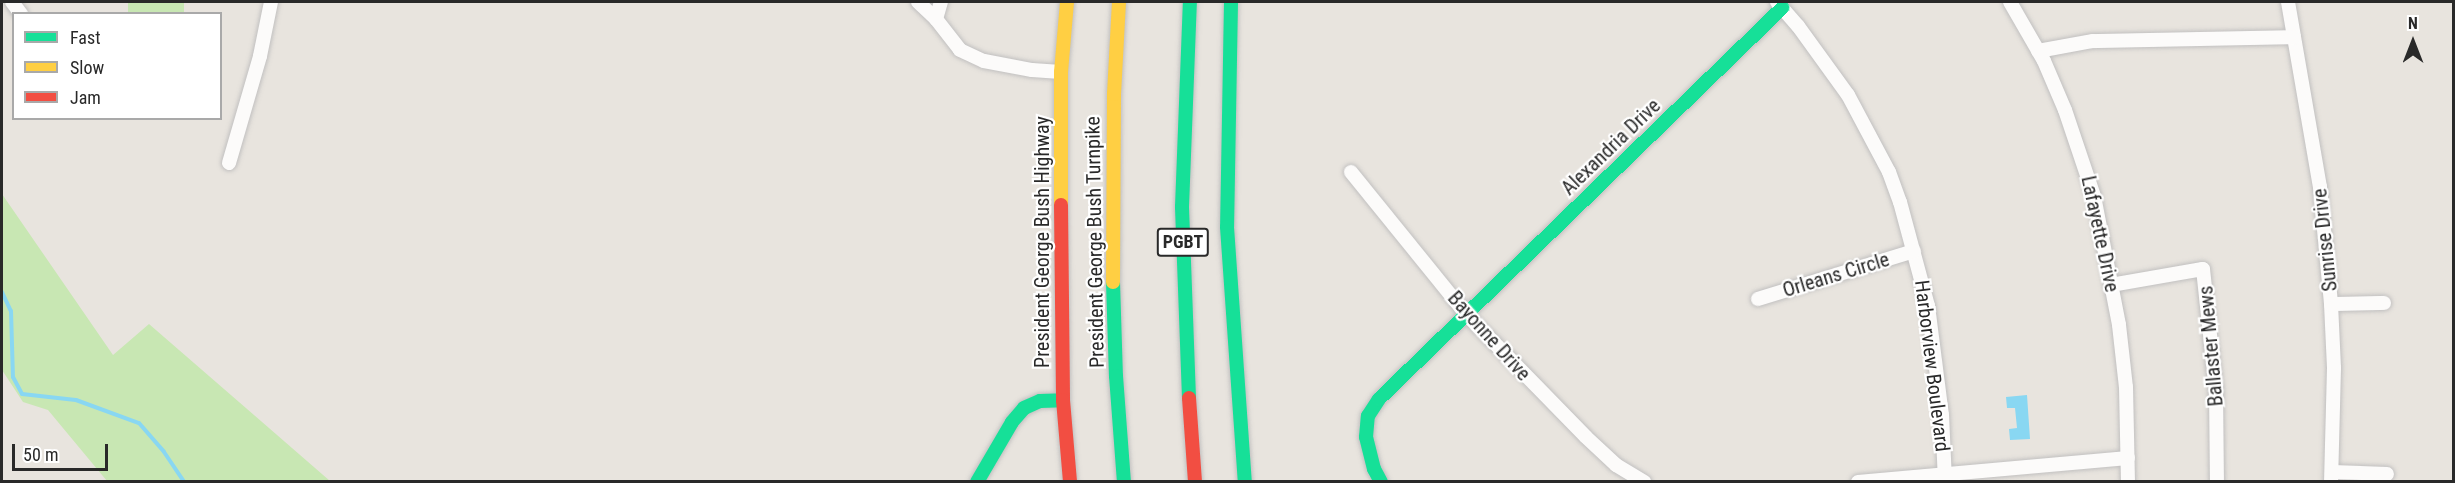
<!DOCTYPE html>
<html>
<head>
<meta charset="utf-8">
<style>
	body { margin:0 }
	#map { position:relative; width:2455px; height:483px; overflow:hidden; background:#e8e4de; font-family:"Roboto Condensed",sans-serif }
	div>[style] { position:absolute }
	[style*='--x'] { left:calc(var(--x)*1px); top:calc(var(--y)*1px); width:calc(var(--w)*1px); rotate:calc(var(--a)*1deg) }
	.green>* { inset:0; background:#c8e7b3; transform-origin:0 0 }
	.water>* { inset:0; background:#89d7f2 }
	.stream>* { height:4px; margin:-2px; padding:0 2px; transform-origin:2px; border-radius:2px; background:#89d7f2 }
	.roads { filter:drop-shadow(0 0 2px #c1c0c0) drop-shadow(0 0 2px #c1c0c0) }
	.street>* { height:14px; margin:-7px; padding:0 7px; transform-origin:7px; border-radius:7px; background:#fcfbfa }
	.fast>* { height:14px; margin:-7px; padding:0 7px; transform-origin:7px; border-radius:7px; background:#16e098 }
	.slow>* { height:14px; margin:-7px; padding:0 7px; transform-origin:7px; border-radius:7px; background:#ffcf43 }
	.jam>* { height:14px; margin:-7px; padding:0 7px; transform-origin:7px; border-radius:7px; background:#f24e42 }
	span { translate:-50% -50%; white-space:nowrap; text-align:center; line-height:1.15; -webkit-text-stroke:4.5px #fff; paint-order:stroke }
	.shield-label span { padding:2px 4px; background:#fff; border:2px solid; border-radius:4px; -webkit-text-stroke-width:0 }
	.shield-label { font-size:18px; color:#292929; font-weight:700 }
	.street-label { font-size:20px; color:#292929 }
	.frame { position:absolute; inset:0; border:3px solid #292929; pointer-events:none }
	.legend { position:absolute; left:12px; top:12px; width:210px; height:108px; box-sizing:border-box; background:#fff; border:2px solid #a9a9a9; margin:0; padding:8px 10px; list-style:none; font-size:18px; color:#292929 }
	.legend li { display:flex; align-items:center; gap:12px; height:30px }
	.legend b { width:30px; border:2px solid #a9a9a9 }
	.north { position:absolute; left:2383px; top:12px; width:60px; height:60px; -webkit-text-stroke:4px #fff; paint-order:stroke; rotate:0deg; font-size:16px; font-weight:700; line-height:24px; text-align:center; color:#292929 }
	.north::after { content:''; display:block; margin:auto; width:21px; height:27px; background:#292929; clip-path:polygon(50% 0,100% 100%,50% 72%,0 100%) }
	.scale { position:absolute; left:12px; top:444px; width:96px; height:27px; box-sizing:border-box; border:3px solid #292929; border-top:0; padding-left:8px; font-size:18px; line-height:21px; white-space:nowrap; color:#292929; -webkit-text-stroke:4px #fff; paint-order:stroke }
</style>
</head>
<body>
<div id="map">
	<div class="green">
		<i style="left:128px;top:2px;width:56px;height:11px"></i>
		<i style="clip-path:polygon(2px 194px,113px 355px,149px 324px,330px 481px,107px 481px,48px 410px,23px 402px,2px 370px)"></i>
	</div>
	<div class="water">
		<i style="clip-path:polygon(2027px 395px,2030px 439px,2010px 440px,2009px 429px,2017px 428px,2015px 408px,2007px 408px,2006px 397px)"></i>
	</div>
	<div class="stream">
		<i style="--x:2;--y:292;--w:21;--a:65"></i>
		<i style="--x:11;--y:311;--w:66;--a:88.3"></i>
		<i style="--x:13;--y:377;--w:19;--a:62"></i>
		<i style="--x:22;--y:394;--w:54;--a:6.3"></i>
		<i style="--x:76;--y:400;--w:67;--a:20.1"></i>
		<i style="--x:139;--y:423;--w:38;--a:49"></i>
		<i style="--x:164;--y:452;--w:36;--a:56"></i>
	</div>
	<div class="roads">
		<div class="street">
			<i style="--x:12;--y:2;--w:15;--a:53"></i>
			<i style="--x:918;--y:2;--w:25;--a:43"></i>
			<i style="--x:936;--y:19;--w:39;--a:52"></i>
			<i style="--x:960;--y:50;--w:26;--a:25"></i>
			<i style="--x:984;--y:61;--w:49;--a:10.6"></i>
			<i style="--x:1032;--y:70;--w:29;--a:4"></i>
			<i style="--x:1777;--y:2;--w:32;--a:49"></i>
			<i style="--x:1798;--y:26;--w:85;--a:54.1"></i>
			<i style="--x:1848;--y:95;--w:87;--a:62"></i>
			<i style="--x:1889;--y:172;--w:32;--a:70"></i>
			<i style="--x:1900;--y:202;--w:108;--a:74.9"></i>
			<i style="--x:1928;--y:306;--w:110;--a:82.7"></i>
			<i style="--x:1942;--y:415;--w:67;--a:87.4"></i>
			<i style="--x:2010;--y:2;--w:68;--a:60"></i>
			<i style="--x:2044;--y:61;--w:53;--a:66.8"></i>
			<i style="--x:2065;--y:110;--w:91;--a:71.4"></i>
			<i style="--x:2094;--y:196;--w:131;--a:79"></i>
			<i style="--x:2119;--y:325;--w:62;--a:83.6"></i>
			<i style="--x:2126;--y:387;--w:95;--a:88.8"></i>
			<i style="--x:2288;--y:2;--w:188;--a:80.2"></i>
			<i style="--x:2320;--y:187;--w:118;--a:84.6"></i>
			<i style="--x:2331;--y:304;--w:64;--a:87.3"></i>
			<i style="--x:2334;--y:368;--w:114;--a:91.5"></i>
			<i style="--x:936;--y:19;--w:18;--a:-74"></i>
			<i style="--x:2038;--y:51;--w:56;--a:-10.3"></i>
			<i style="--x:2093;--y:41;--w:201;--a:-1.1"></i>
			<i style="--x:229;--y:163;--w:111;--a:-73.8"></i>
			<i style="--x:260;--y:56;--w:55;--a:-78.5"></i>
			<i style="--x:1351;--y:172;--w:184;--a:51"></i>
			<i style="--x:1467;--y:315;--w:170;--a:45.7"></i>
			<i style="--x:1586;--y:437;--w:41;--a:43"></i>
			<i style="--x:1616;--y:465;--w:33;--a:31"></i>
			<i style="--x:2111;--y:285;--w:93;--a:-9.9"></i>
			<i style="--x:2203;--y:269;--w:122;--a:83.9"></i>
			<i style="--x:2216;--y:390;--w:92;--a:89.4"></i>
			<i style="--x:1758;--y:299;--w:163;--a:-17.1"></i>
			<i style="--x:2331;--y:304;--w:53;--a:-1.1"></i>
			<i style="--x:2332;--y:472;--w:55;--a:2.1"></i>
			<i style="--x:1858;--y:482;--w:271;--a:-5.1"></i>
		</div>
		<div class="fast">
			<i style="--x:1231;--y:2;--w:225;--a:91"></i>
			<i style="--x:1227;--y:227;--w:256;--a:86"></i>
			<i style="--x:1113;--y:282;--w:94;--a:88.2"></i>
			<i style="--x:1116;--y:376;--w:106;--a:85.7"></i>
			<i style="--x:1189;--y:398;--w:191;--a:-92.1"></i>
			<i style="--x:1182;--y:207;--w:205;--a:-87.8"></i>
			<i style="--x:977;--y:482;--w:69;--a:-59.7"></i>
			<i style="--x:1012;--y:422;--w:18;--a:-49"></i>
			<i style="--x:1024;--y:408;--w:17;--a:-24"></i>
			<i style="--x:1040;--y:401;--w:23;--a:-2"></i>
			<i style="--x:1381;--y:482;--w:15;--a:-118"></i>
			<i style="--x:1374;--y:469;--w:33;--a:-104"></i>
			<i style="--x:1366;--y:437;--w:21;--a:-85"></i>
			<i style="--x:1368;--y:416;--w:20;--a:-57"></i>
			<i style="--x:1379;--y:399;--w:562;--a:-44.13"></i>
		</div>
		<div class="slow">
			<i style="--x:1061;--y:205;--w:133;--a:-90"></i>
			<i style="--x:1061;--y:72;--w:70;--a:-85.1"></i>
			<i style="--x:1113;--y:282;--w:188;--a:-89.7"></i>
			<i style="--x:1114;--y:94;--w:92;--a:-86.9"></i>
		</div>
		<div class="jam">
			<i style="--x:1061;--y:205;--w:195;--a:89.4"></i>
			<i style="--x:1063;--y:400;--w:82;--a:85.1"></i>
			<i style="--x:1189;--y:398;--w:84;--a:85.9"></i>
		</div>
	</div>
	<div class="shield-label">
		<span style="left:1183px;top:242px">PGBT</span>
	</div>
	<div class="street-label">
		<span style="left:1611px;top:147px;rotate:-44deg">Alexandria Drive</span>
		<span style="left:2100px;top:234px;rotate:78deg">Lafayette Drive</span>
		<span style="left:2325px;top:240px;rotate:-96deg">Sunrise Drive</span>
		<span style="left:1042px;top:242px;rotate:-90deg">President George Bush Highway</span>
		<span style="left:1095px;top:242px;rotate:-91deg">President George Bush Turnpike</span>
		<span style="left:1836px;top:275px;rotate:-17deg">Orleans Circle</span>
		<span style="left:1489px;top:336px;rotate:48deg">Bayonne Drive</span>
		<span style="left:2211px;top:346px;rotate:-95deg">Ballaster Mews</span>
		<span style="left:1932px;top:366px;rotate:83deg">Harborview Boulevard</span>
	</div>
	<div class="frame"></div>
	<ul class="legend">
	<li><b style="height:8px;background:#16e098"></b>Fast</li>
	<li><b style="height:8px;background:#ffcf43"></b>Slow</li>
	<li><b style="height:8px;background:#f24e42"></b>Jam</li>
	</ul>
	<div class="north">N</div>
	<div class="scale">50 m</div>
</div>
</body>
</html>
